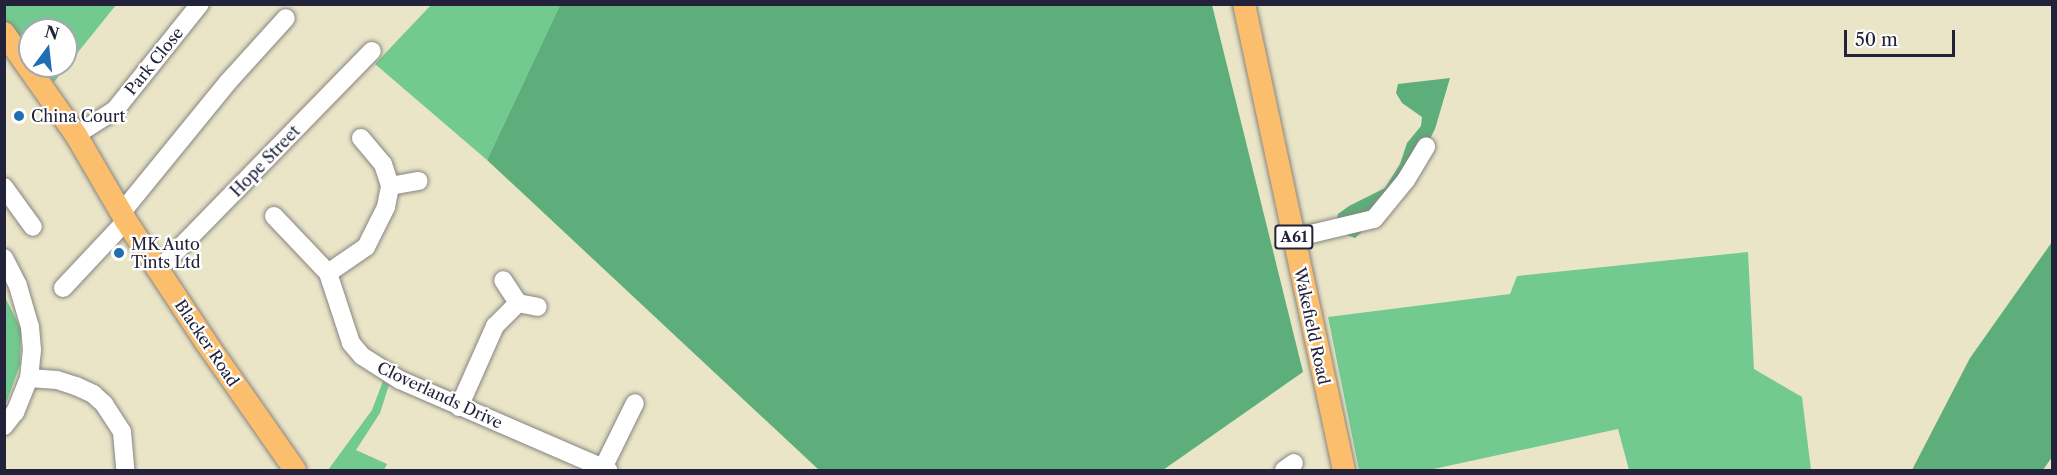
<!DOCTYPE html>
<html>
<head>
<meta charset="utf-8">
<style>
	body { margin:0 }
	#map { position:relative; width:2057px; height:475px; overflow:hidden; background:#eae5c7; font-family:"Libre Caslon Text",serif }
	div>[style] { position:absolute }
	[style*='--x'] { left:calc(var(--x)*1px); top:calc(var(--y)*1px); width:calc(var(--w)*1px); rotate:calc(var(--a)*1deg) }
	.green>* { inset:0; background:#72ca90 }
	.forest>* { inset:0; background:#5dae7a }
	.roads { filter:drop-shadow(0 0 2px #868481) drop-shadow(0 0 2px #868481) }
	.minor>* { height:18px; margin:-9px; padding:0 9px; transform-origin:9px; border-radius:9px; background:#fff }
	.major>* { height:22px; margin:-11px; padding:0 11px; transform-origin:11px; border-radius:11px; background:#fabe6d }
	.dots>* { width:16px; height:16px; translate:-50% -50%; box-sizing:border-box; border:3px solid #fff; border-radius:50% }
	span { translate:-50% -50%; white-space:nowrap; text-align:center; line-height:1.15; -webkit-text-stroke:4.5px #fff; paint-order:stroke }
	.shield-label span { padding:2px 4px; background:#fff; border:2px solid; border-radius:4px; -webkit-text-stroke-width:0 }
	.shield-label { font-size:15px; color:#22223b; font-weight:700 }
	.street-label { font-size:16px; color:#22223b }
	.poi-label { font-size:16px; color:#22223b }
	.left { translate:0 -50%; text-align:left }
	.frame { position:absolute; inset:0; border:6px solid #22223b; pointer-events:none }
	.north { position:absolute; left:18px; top:18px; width:60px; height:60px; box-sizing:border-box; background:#fff; border:2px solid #a7a7b1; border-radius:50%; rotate:15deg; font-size:16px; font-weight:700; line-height:24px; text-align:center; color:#22223b }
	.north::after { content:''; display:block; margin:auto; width:21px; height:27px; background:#1f6fb2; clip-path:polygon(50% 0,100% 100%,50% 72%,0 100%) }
	.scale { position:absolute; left:1844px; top:30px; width:111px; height:27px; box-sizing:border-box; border:3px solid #22223b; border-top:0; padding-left:8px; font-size:18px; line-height:21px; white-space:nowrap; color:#22223b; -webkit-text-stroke:4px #fff; paint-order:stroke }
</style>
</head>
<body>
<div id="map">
	<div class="green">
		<i style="clip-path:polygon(4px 5px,116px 5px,54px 82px,40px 66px,66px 66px,66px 30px,30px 30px,30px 54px,5px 20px)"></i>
		<i style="clip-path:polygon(431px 5px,560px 5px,487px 160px,375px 64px)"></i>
		<i style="clip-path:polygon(1748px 252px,1754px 369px,1802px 397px,1811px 470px,1629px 470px,1618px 429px,1429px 470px,1359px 470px,1328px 317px,1510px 294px,1517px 276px)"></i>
		<i style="clip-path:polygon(5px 297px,21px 329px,20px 365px,5px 406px)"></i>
		<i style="clip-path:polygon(383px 381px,389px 385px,380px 413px,356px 450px,387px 464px,384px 470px,328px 470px,372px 410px)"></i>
	</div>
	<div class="forest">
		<i style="clip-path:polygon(560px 5px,1212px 5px,1303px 372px,1163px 470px,819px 470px,487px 160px)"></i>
		<i style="clip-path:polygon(1450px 78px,1435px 129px,1414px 170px,1366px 228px,1355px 238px,1342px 233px,1336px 223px,1338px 214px,1349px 206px,1385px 188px,1400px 164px,1407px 143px,1421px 126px,1422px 117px,1402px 103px,1396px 93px,1398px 84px)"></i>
		<i style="clip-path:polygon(2052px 242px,2052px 457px,2043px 470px,1912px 470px,1970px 358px)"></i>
	</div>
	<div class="roads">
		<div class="minor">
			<i style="--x:76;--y:135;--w:46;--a:-32.7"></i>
			<i style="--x:115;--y:110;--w:136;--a:-51.3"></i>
			<i style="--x:361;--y:138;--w:34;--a:50"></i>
			<i style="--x:383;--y:164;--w:23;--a:72"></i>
			<i style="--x:4;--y:187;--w:49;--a:54.1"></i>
			<i style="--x:122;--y:212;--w:168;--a:-50.8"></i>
			<i style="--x:228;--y:82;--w:86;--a:-47.8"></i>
			<i style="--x:274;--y:216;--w:79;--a:46.5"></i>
			<i style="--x:328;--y:273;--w:74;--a:71.8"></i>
			<i style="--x:351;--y:343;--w:17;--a:50"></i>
			<i style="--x:362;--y:356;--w:45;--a:32.3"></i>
			<i style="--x:400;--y:380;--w:227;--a:23.4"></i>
			<i style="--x:1294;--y:238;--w:82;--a:-13.4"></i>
			<i style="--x:1374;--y:219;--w:50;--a:-50.6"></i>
			<i style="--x:1406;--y:180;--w:39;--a:-59"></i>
			<i style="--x:4;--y:258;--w:31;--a:63"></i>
			<i style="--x:18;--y:286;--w:43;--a:73.7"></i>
			<i style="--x:30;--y:327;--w:23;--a:85"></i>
			<i style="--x:32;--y:350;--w:28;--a:96"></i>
			<i style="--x:29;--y:378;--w:37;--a:112"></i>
			<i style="--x:15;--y:412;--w:18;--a:128"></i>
			<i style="--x:158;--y:270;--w:306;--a:-45.7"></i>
			<i style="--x:328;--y:273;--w:46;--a:-34.4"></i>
			<i style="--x:366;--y:247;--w:45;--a:-63.4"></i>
			<i style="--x:386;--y:207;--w:21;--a:-79"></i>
			<i style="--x:390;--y:186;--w:29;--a:-10"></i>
			<i style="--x:63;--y:288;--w:92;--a:-46.8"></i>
			<i style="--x:518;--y:303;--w:20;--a:11"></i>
			<i style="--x:29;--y:378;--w:28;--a:4"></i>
			<i style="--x:57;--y:380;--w:20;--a:18"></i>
			<i style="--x:76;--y:386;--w:19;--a:25"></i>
			<i style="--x:93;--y:394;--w:15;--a:42"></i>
			<i style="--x:104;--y:404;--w:33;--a:57"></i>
			<i style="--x:122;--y:432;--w:38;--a:85"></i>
			<i style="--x:459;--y:407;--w:89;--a:-66"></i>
			<i style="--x:495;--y:326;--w:33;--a:-45"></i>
			<i style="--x:518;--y:303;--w:27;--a:-123"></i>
			<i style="--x:603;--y:468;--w:72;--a:-63.8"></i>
			<i style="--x:1284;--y:470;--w:12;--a:-35"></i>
		</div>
		<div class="major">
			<i style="--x:1244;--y:4;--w:477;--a:77.9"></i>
			<i style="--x:4;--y:33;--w:125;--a:54.8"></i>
			<i style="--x:76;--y:135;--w:99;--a:59.8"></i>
			<i style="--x:126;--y:221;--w:144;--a:56.6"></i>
			<i style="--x:205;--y:341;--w:157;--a:55.1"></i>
		</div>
	</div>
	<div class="dots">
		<i style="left:19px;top:116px;background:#1f6fb2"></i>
		<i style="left:119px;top:253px;background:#1f6fb2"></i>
	</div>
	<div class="shield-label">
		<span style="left:1294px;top:237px">A61</span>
	</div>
	<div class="street-label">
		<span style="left:154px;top:61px;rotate:-51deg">Park Close</span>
		<span style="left:265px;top:161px;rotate:-46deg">Hope Street</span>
		<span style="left:1312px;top:326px;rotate:78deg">Wakefield Road</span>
		<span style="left:207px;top:343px;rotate:56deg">Blacker Road</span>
		<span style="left:440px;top:395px;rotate:25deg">Cloverlands Drive</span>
	</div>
	<div class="poi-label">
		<span class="left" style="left:31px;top:116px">China Court</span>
		<span class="left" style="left:131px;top:253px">MK Auto<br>Tints Ltd</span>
	</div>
	<div class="frame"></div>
	<div class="north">N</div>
	<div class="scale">50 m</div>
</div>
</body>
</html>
